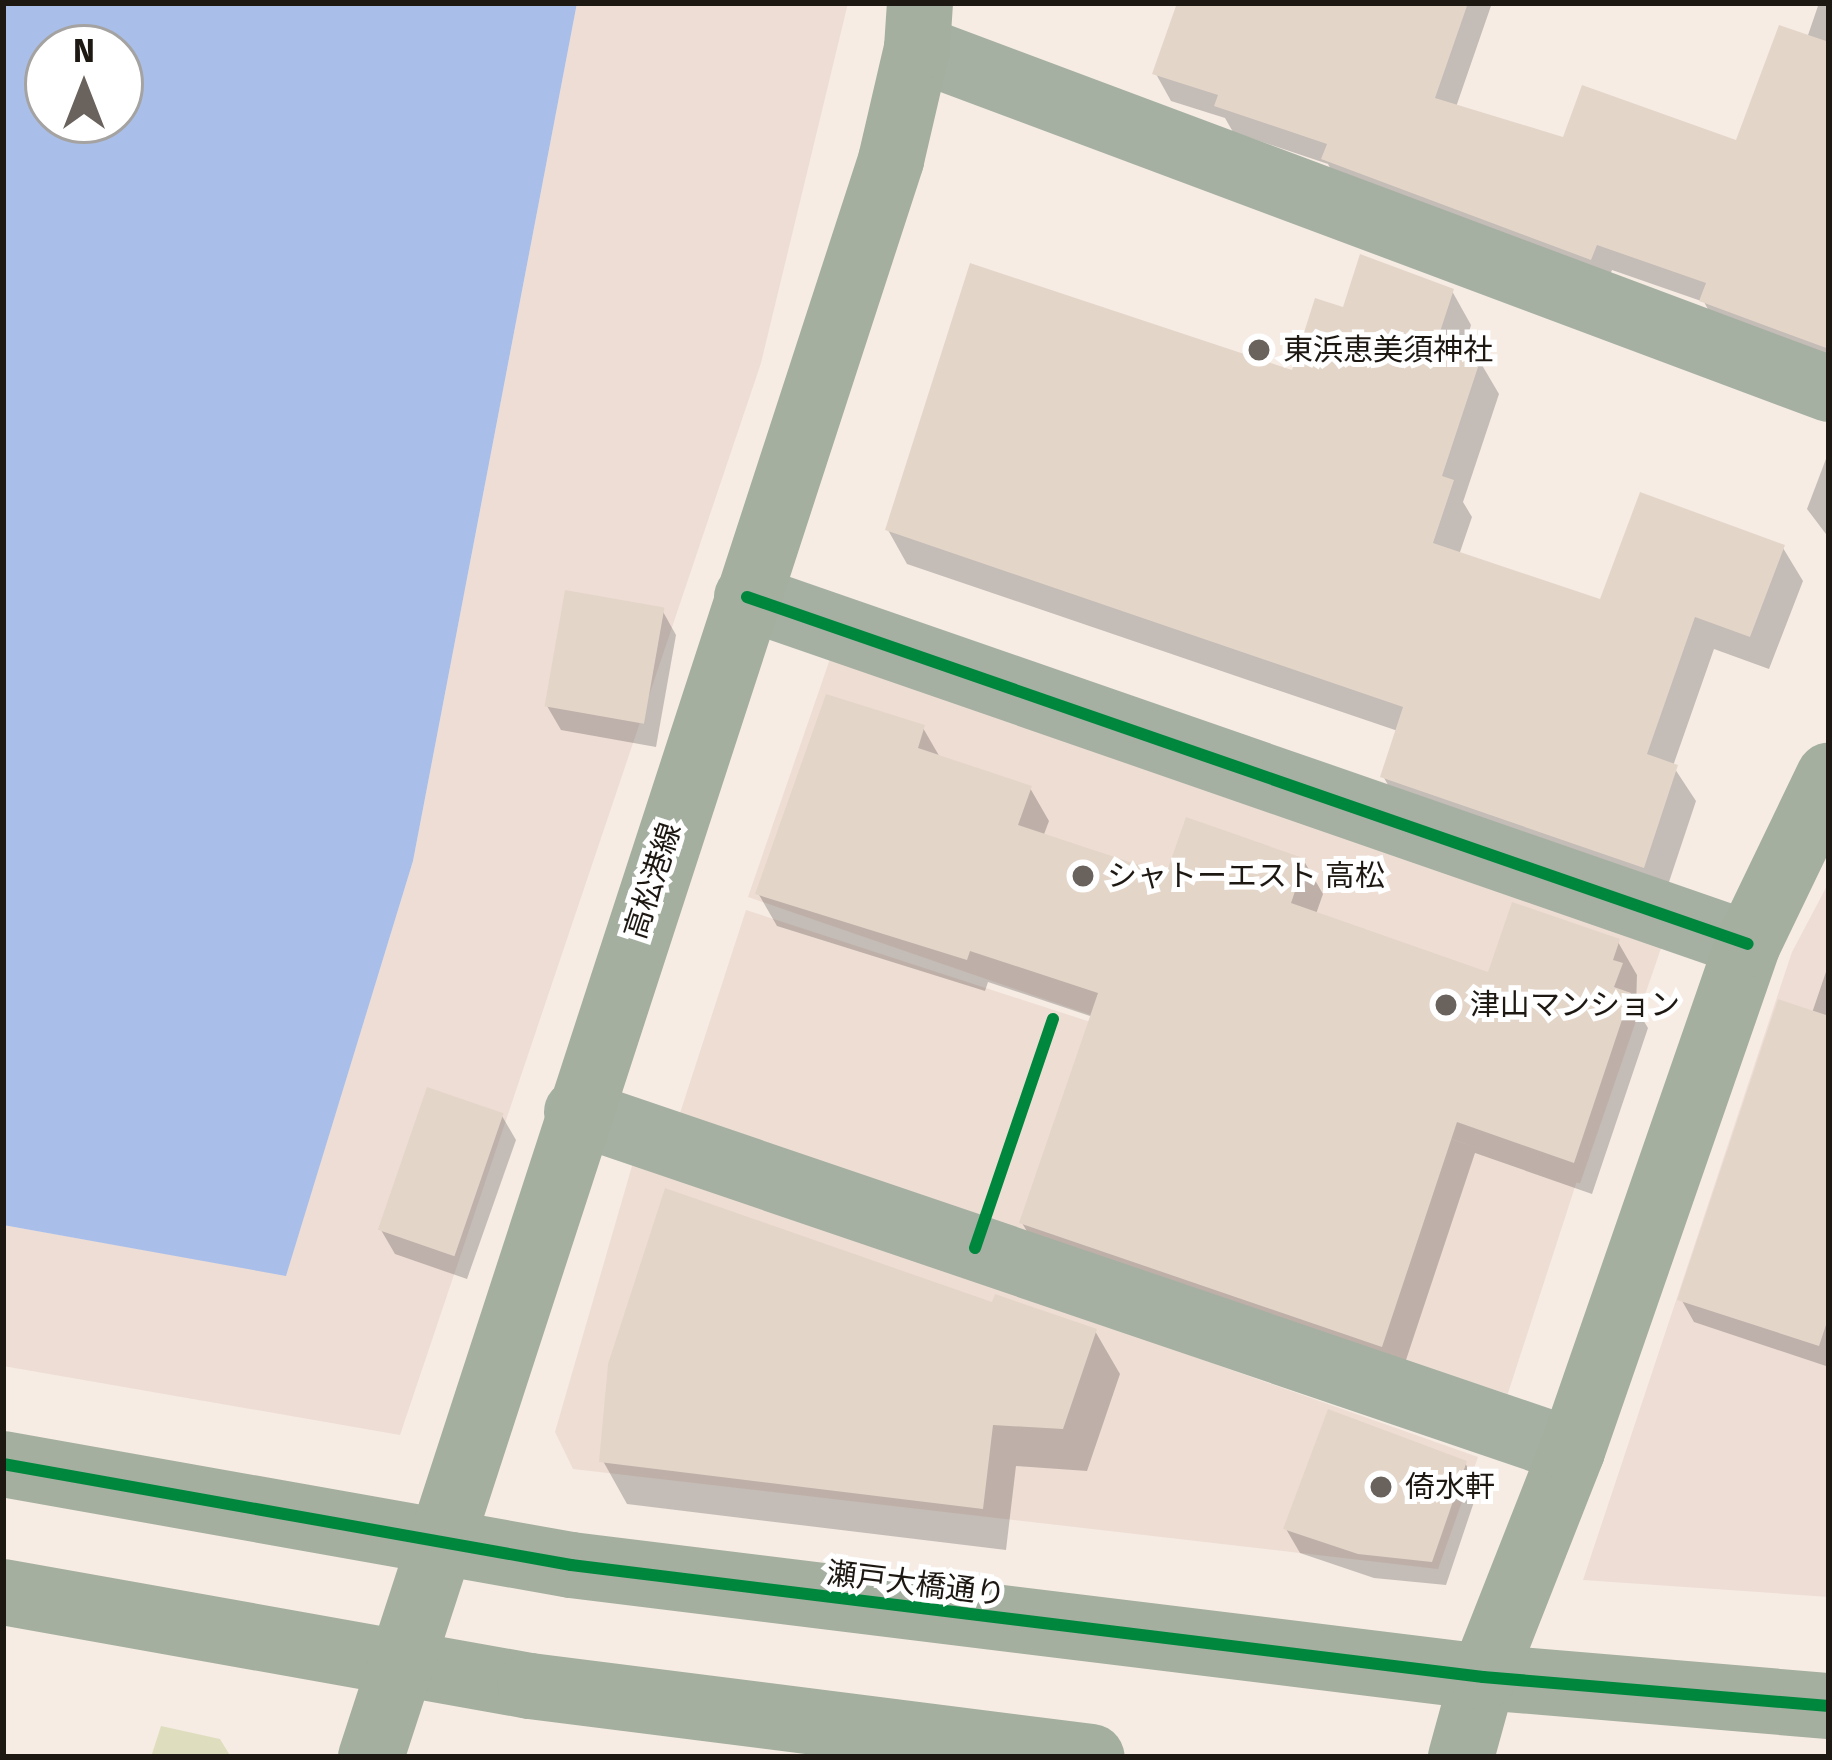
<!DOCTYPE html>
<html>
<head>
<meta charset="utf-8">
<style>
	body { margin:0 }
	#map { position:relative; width:1832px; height:1760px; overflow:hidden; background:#f6ece4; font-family:"Fira Sans","Noto Sans JP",sans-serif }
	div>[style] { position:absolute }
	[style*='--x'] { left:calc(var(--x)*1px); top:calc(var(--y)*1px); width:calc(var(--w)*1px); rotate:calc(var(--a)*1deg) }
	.commercial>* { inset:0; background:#eeddd3; transform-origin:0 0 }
	.industrial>* { inset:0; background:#eeddd5 }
	.green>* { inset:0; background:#dedebe }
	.water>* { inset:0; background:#a9bfea }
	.shadow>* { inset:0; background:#0003 }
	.building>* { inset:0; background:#e4d5c9; transform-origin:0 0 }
	.street>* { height:66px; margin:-33px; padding:0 33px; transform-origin:33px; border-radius:33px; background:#a5b0a3 }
	.secondary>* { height:66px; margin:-33px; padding:0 33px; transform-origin:33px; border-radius:33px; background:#a4afa0 }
	.cycleway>* { height:12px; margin:-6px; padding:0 6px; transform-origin:6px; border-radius:6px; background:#00873e }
	.dots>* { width:33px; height:33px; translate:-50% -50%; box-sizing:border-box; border:6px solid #fff; border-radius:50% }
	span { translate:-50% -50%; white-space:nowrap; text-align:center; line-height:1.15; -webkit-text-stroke:10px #fff; paint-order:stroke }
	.poi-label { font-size:30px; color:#1e1813 }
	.left { translate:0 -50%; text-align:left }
	.street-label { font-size:30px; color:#1e1813 }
	.frame { position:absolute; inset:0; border:6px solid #1e1813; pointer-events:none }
	.north { position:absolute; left:24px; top:24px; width:120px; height:120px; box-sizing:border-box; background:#fff; border:3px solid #a5a3a1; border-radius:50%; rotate:0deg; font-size:33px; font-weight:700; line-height:48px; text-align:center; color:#1e1813 }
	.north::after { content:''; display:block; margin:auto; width:42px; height:54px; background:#6a625c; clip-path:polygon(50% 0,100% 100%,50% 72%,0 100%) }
</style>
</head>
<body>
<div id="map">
	<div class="commercial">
		<i style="left:832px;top:653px;width:880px;height:258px;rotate:19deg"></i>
		<i style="left:746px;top:910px;width:874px;height:225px;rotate:18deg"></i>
		<i style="clip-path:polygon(634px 1159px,1478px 1457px,1438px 1569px,573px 1469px,555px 1432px)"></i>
	</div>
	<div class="industrial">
		<i style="clip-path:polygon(577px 3px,848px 3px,761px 363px,400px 1435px,3px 1366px,3px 1225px,286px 1275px,413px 861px)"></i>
		<i style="clip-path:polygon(1829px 882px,1829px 1597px,1583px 1580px,1792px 952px)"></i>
	</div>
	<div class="green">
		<i style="clip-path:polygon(161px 1726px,220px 1739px,231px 1757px,151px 1757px)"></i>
	</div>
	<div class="water">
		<i style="clip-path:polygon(evenodd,3px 3px,577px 3px,413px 861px,286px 1276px,3px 1225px,3px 3px,48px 48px,120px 48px,120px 120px,48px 120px,48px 48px)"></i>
	</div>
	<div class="shadow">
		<i style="clip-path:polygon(1180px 3px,1492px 3px,1456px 107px,1565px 141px,1738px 143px,1807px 38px,1819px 3px,1829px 3px,1829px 372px,1718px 327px,1704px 302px,1612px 270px,1606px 285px,1340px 186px,1328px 164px,1233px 132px,1225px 118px,1171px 101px,1156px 74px)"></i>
		<i style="clip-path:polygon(1452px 291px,1471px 325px,1463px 353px,1479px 360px,1499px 394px,1463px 502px,1472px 517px,1459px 555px,1602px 603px,1783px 548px,1803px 581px,1769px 669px,1714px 649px,1673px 766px,1696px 801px,1663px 900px,1402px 810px,1383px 776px,1398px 731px,907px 564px,888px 530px,1294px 374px,1345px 311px)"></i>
		<i style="clip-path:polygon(1829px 451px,1829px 538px,1807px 509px)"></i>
		<i style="clip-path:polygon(662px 610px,676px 635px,656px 747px,561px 730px,547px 706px)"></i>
		<i style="clip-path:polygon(923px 728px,941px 759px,1030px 788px,1049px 821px,1043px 837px,1168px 878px,1304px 861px,1323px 894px,1316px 914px,1490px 976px,1618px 942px,1637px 975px,1636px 1008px,1648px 1028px,1592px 1194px,1475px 1153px,1400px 1378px,1041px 1255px,1022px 1223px,1093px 1017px,988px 982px,985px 991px,777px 926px,758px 893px)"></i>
		<i style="clip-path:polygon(1829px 963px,1829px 1367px,1694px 1322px,1681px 1299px,1812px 1013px)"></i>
		<i style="clip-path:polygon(502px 1116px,516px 1140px,467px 1279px,395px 1254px,381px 1230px)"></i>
		<i style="clip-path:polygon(994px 1305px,1095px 1331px,1120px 1374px,1087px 1471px,1016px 1466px,1006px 1550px,627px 1504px,603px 1461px)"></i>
		<i style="clip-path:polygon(1465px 1463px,1479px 1487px,1446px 1585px,1374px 1578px,1300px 1553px,1286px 1529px)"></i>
	</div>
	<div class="building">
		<i style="clip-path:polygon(1177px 3px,1468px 3px,1435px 98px,1563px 137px,1582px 85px,1736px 140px,1779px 25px,1829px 42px,1829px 349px,1699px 301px,1706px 283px,1597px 245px,1591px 260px,1321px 159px,1327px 144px,1214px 106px,1218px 95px,1152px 74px)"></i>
		<i style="clip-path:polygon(1360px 254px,1454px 289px,1439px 335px,1459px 341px,1456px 351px,1481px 358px,1442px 476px,1454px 480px,1433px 543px,1600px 599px,1640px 492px,1785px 545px,1750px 637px,1695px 617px,1647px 754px,1678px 765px,1644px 868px,1380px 777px,1403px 707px,885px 530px,970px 263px,1292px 370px,1315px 298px,1343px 307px)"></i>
		<i style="left:565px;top:590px;width:101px;height:118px;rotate:10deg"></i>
		<i style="clip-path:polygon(826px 694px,925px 725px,918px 748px,1032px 786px,1018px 825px,1166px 874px,1186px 817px,1306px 859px,1291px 903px,1488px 972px,1512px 902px,1620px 939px,1613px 960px,1623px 963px,1614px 987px,1631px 993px,1574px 1163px,1457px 1122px,1382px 1347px,1019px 1223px,1098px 993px,970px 951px,967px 960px,755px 894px)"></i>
		<i style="clip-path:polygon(1778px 999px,1829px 1016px,1829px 1316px,1819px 1346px,1677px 1300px)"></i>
		<i style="left:427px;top:1087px;width:81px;height:151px;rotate:19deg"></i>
		<i style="clip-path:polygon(665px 1188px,992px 1302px,995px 1294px,1097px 1329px,1063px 1429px,993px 1425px,983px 1509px,599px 1462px,608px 1364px)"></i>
		<i style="clip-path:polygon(1328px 1409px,1467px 1461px,1432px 1562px,1358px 1554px,1283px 1529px)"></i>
	</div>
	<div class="street">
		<i style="--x:917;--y:48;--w:974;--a:20.5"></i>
		<i style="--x:747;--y:597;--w:1059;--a:19.12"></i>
		<i style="--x:577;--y:1112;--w:1051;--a:18.81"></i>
	</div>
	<div class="secondary">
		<i style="--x:3;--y:1464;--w:577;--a:10.08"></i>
		<i style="--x:571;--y:1565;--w:919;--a:7"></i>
		<i style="--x:1483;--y:1677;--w:347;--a:4.8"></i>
		<i style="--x:3;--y:1592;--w:535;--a:10.11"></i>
		<i style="--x:530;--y:1686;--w:566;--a:7.2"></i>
		<i style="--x:371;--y:1757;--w:1680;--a:-71.96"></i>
		<i style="--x:891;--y:160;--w:115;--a:-76.9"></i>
		<i style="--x:917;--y:48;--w:45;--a:-86.2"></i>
		<i style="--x:1461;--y:1757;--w:83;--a:-74.6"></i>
		<i style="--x:1483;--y:1677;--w:243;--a:-68.5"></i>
		<i style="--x:1572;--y:1451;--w:537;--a:-70.86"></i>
		<i style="--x:1748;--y:944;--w:187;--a:-64.3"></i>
	</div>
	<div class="cycleway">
		<i style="--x:747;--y:597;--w:1059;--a:19.12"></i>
		<i style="--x:975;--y:1248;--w:242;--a:-71.2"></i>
		<i style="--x:3;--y:1464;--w:577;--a:10.08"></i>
		<i style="--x:571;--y:1565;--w:919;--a:7"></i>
		<i style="--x:1483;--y:1677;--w:347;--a:4.8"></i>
	</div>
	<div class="dots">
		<i style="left:1259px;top:350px;background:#6a625c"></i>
		<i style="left:1083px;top:876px;background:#6a625c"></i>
		<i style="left:1446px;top:1005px;background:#6a625c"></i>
		<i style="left:1381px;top:1487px;background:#6a625c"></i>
	</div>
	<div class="poi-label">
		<span class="left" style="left:1283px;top:350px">東浜恵美須神社</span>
		<span class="left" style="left:1107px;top:876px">シャトーエスト 高松</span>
		<span class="left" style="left:1470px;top:1005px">津山マンション</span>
		<span class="left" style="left:1405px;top:1487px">倚水軒</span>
	</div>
	<div class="street-label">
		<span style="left:653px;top:881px;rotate:-72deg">高松港線</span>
		<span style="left:916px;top:1584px;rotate:7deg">瀬戸大橋通り</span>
	</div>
	<div class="frame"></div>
	<div class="north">N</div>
</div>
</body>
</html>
